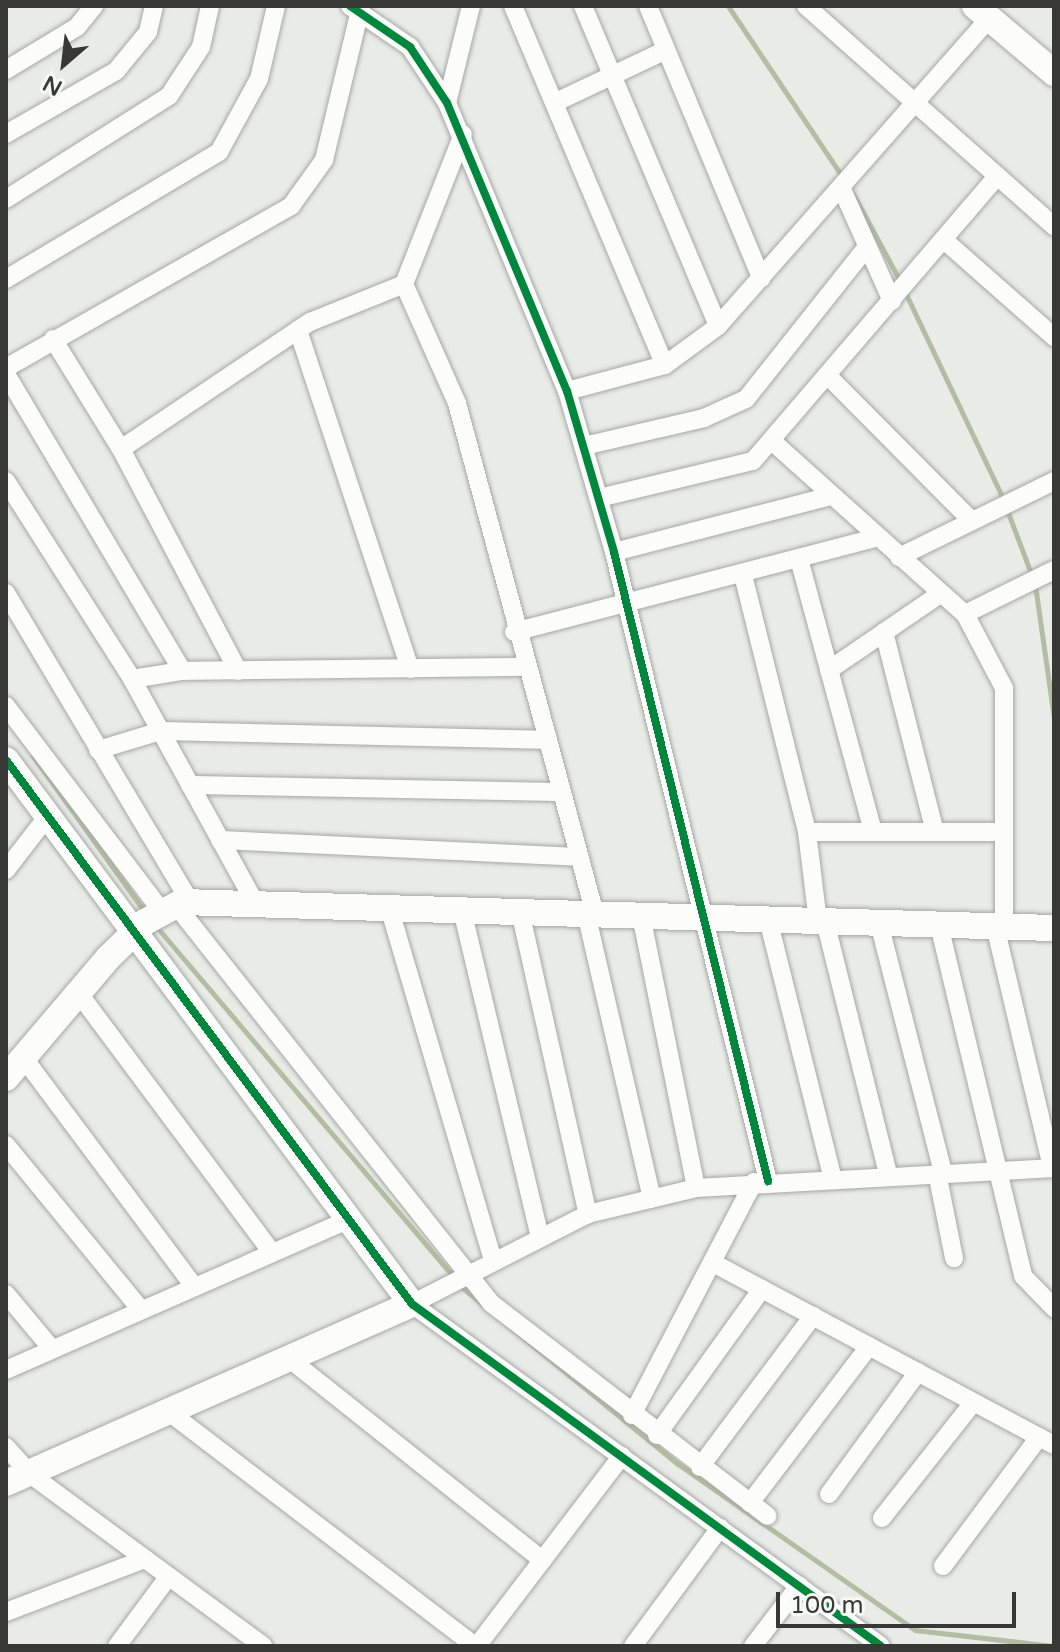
<!DOCTYPE html>
<html>
<head>
<meta charset="utf-8">
<style>
	body { margin:0 }
	#map { position:relative; width:1060px; height:1652px; overflow:hidden; background:#e9ebe7; font-family:"Varela Round",sans-serif }
	div>[style] { position:absolute }
	[style*='--x'] { left:calc(var(--x)*1px); top:calc(var(--y)*1px); width:calc(var(--w)*1px); rotate:calc(var(--a)*1deg) }
	.stream>* { height:5px; margin:-2.5px; padding:0 2.5px; transform-origin:2.5px; border-radius:2.5px; background:#b2bea3 }
	.roads { filter:drop-shadow(0 0 2px #a5a7a4) drop-shadow(0 0 2px #a5a7a4) }
	.street>* { height:18px; margin:-9px; padding:0 9px; transform-origin:9px; border-radius:9px; background:#fcfcfb }
	.secondary>* { height:26px; margin:-13px; padding:0 13px; transform-origin:13px; border-radius:13px; background:#fcfcfb }
	.cycleway>* { height:8px; margin:-4px; padding:0 4px; transform-origin:4px; border-radius:4px; background:#00873e }
	span { translate:-50% -50%; white-space:nowrap; text-align:center; line-height:1.15; -webkit-text-stroke:7px #f6faf3; paint-order:stroke }
	.frame { position:absolute; inset:0; border:8px solid #383936; pointer-events:none }
	.north { position:absolute; left:24px; top:24px; width:80px; height:80px; -webkit-text-stroke:6px #f6faf3; paint-order:stroke; rotate:208deg; font-size:22px; font-weight:700; line-height:32px; text-align:center; color:#383936 }
	.north::after { content:''; display:block; margin:auto; width:28px; height:36px; background:#383936; clip-path:polygon(50% 0,100% 100%,50% 72%,0 100%) }
	.scale { position:absolute; left:776px; top:1592px; width:240px; height:36px; box-sizing:border-box; border:4px solid #383936; border-top:0; padding-left:10px; font-size:24px; line-height:28px; white-space:nowrap; color:#383936; -webkit-text-stroke:6px #f6faf3; paint-order:stroke }
</style>
</head>
<body>
<div id="map">
	<div class="stream">
		<i style="--x:728;--y:6;--w:208;--a:56.2"></i>
		<i style="--x:853;--y:194;--w:99;--a:61.6"></i>
		<i style="--x:904;--y:290;--w:233;--a:64.6"></i>
		<i style="--x:1007;--y:510;--w:71;--a:69.3"></i>
		<i style="--x:1035;--y:585;--w:134;--a:81.9"></i>
		<i style="--x:33;--y:756;--w:194;--a:54.4"></i>
		<i style="--x:155;--y:925;--w:461;--a:49.7"></i>
		<i style="--x:459;--y:1285;--w:283;--a:39.3"></i>
		<i style="--x:678;--y:1464;--w:289;--a:35"></i>
		<i style="--x:915;--y:1630;--w:139;--a:6.6"></i>
	</div>
	<div class="roads">
		<div class="street">
			<i style="--x:350;--y:6;--w:73;--a:34.3"></i>
			<i style="--x:410;--y:47;--w:67;--a:56.5"></i>
			<i style="--x:447;--y:103;--w:312;--a:67.4"></i>
			<i style="--x:567;--y:391;--w:168;--a:73.7"></i>
			<i style="--x:614;--y:552;--w:648;--a:76.24"></i>
			<i style="--x:513;--y:6;--w:390;--a:67.1"></i>
			<i style="--x:583;--y:6;--w:347;--a:67.1"></i>
			<i style="--x:648;--y:6;--w:295;--a:67.4"></i>
			<i style="--x:806;--y:6;--w:332;--a:41.6"></i>
			<i style="--x:6;--y:70;--w:83;--a:-31.2"></i>
			<i style="--x:77;--y:27;--w:27;--a:-51"></i>
			<i style="--x:447;--y:103;--w:100;--a:-76.1"></i>
			<i style="--x:554;--y:103;--w:124;--a:-25.3"></i>
			<i style="--x:6;--y:134;--w:127;--a:-29.8"></i>
			<i style="--x:116;--y:71;--w:50;--a:-50.6"></i>
			<i style="--x:148;--y:32;--w:27;--a:-77"></i>
			<i style="--x:841;--y:187;--w:125;--a:65.9"></i>
			<i style="--x:6;--y:199;--w:193;--a:-32.3"></i>
			<i style="--x:169;--y:96;--w:59;--a:-56.9"></i>
			<i style="--x:201;--y:47;--w:42;--a:-77.6"></i>
			<i style="--x:944;--y:240;--w:147;--a:41.4"></i>
			<i style="--x:6;--y:279;--w:248;--a:-30.8"></i>
			<i style="--x:219;--y:152;--w:83;--a:-61.3"></i>
			<i style="--x:259;--y:79;--w:75;--a:-76.9"></i>
			<i style="--x:404;--y:284;--w:130;--a:66"></i>
			<i style="--x:457;--y:403;--w:529;--a:74.89"></i>
			<i style="--x:298;--y:330;--w:357;--a:71.7"></i>
			<i style="--x:53;--y:339;--w:129;--a:58.3"></i>
			<i style="--x:121;--y:449;--w:251;--a:62.2"></i>
			<i style="--x:6;--y:368;--w:328;--a:-29.6"></i>
			<i style="--x:291;--y:206;--w:57;--a:-54.3"></i>
			<i style="--x:324;--y:160;--w:158;--a:-76.5"></i>
			<i style="--x:6;--y:374;--w:345;--a:59.3"></i>
			<i style="--x:828;--y:376;--w:203;--a:45.2"></i>
			<i style="--x:567;--y:391;--w:101;--a:-14.9"></i>
			<i style="--x:665;--y:365;--w:66;--a:-36.3"></i>
			<i style="--x:718;--y:326;--w:411;--a:-48.6"></i>
			<i style="--x:773;--y:442;--w:258;--a:41.9"></i>
			<i style="--x:965;--y:614;--w:84;--a:62.2"></i>
			<i style="--x:1004;--y:688;--w:239;--a:90"></i>
			<i style="--x:584;--y:446;--w:123;--a:-13.1"></i>
			<i style="--x:704;--y:418;--w:46;--a:-24.3"></i>
			<i style="--x:746;--y:399;--w:193;--a:-51.5"></i>
			<i style="--x:121;--y:449;--w:228;--a:-33.9"></i>
			<i style="--x:310;--y:322;--w:101;--a:-22"></i>
			<i style="--x:404;--y:284;--w:161;--a:-68.5"></i>
			<i style="--x:6;--y:481;--w:235;--a:57.5"></i>
			<i style="--x:132;--y:679;--w:256;--a:61.2"></i>
			<i style="--x:599;--y:498;--w:158;--a:-13.5"></i>
			<i style="--x:753;--y:461;--w:375;--a:-49.4"></i>
			<i style="--x:614;--y:552;--w:223;--a:-14.5"></i>
			<i style="--x:899;--y:557;--w:173;--a:-26.1"></i>
			<i style="--x:799;--y:559;--w:283;--a:74.8"></i>
			<i style="--x:743;--y:575;--w:265;--a:76"></i>
			<i style="--x:807;--y:832;--w:90;--a:83"></i>
			<i style="--x:6;--y:593;--w:360;--a:59.2"></i>
			<i style="--x:965;--y:614;--w:99;--a:-26.3"></i>
			<i style="--x:514;--y:632;--w:373;--a:-14.6"></i>
			<i style="--x:884;--y:632;--w:206;--a:75.7"></i>
			<i style="--x:829;--y:670;--w:131;--a:-34.4"></i>
			<i style="--x:132;--y:679;--w:51;--a:-9.1"></i>
			<i style="--x:182;--y:671;--w:341;--a:-0.7"></i>
			<i style="--x:6;--y:706;--w:256;--a:52.8"></i>
			<i style="--x:98;--y:750;--w:66;--a:-16.8"></i>
			<i style="--x:161;--y:731;--w:384;--a:1.3"></i>
			<i style="--x:190;--y:785;--w:371;--a:1.1"></i>
			<i style="--x:807;--y:832;--w:197;--a:0"></i>
			<i style="--x:220;--y:840;--w:360;--a:2.7"></i>
			<i style="--x:6;--y:870;--w:67;--a:-52.3"></i>
			<i style="--x:175;--y:904;--w:509;--a:51.62"></i>
			<i style="--x:491;--y:1303;--w:349;--a:37.6"></i>
			<i style="--x:389;--y:907;--w:368;--a:73.6"></i>
			<i style="--x:462;--y:910;--w:336;--a:76.6"></i>
			<i style="--x:520;--y:911;--w:311;--a:77.4"></i>
			<i style="--x:586;--y:913;--w:293;--a:77"></i>
			<i style="--x:641;--y:915;--w:278;--a:78.6"></i>
			<i style="--x:768;--y:919;--w:264;--a:76"></i>
			<i style="--x:825;--y:921;--w:261;--a:76"></i>
			<i style="--x:879;--y:923;--w:258;--a:75.6"></i>
			<i style="--x:939;--y:925;--w:361;--a:76.5"></i>
			<i style="--x:1023;--y:1276;--w:45;--a:45.9"></i>
			<i style="--x:995;--y:926;--w:249;--a:76.7"></i>
			<i style="--x:77;--y:991;--w:323;--a:53.3"></i>
			<i style="--x:23;--y:1057;--w:284;--a:53.3"></i>
			<i style="--x:6;--y:1145;--w:212;--a:50.7"></i>
			<i style="--x:937;--y:1173;--w:87;--a:78.7"></i>
			<i style="--x:715;--y:1264;--w:384;--a:28.1"></i>
			<i style="--x:6;--y:1294;--w:72;--a:50.1"></i>
			<i style="--x:412;--y:1304;--w:198;--a:-27.1"></i>
			<i style="--x:588;--y:1214;--w:111;--a:-13.5"></i>
			<i style="--x:696;--y:1188;--w:359;--a:-3.2"></i>
			<i style="--x:412;--y:1304;--w:580;--a:36.1"></i>
			<i style="--x:292;--y:1361;--w:320;--a:38.5"></i>
			<i style="--x:6;--y:1370;--w:371;--a:-23.7"></i>
			<i style="--x:173;--y:1415;--w:380;--a:37.4"></i>
			<i style="--x:632;--y:1415;--w:263;--a:-62.4"></i>
			<i style="--x:657;--y:1435;--w:180;--a:-54.3"></i>
			<i style="--x:6;--y:1447;--w:36;--a:48"></i>
			<i style="--x:30;--y:1474;--w:290;--a:36.4"></i>
			<i style="--x:700;--y:1467;--w:189;--a:-53.2"></i>
			<i style="--x:829;--y:1494;--w:151;--a:-53.9"></i>
			<i style="--x:750;--y:1503;--w:197;--a:-52.8"></i>
			<i style="--x:882;--y:1518;--w:145;--a:-51.7"></i>
			<i style="--x:943;--y:1566;--w:161;--a:-53.3"></i>
			<i style="--x:6;--y:1612;--w:149;--a:-20.9"></i>
			<i style="--x:117;--y:1646;--w:87;--a:-53.4"></i>
			<i style="--x:477;--y:1646;--w:239;--a:-52.7"></i>
			<i style="--x:633;--y:1646;--w:147;--a:-53.6"></i>
			<i style="--x:753;--y:1646;--w:76;--a:-52.5"></i>
		</div>
		<div class="secondary">
			<i style="--x:975;--y:6;--w:104;--a:40.3"></i>
			<i style="--x:6;--y:760;--w:679;--a:53.27"></i>
			<i style="--x:412;--y:1304;--w:444;--a:156.2"></i>
			<i style="--x:6;--y:1078;--w:157;--a:-49.6"></i>
			<i style="--x:108;--y:958;--w:52;--a:-44.2"></i>
			<i style="--x:145;--y:922;--w:42;--a:-28.4"></i>
			<i style="--x:182;--y:902;--w:872;--a:1.71"></i>
		</div>
	</div>
	<div class="cycleway">
		<i style="--x:350;--y:6;--w:73;--a:34.3"></i>
		<i style="--x:410;--y:47;--w:67;--a:56.5"></i>
		<i style="--x:447;--y:103;--w:312;--a:67.4"></i>
		<i style="--x:567;--y:391;--w:168;--a:73.7"></i>
		<i style="--x:614;--y:552;--w:648;--a:76.24"></i>
		<i style="--x:6;--y:760;--w:679;--a:53.27"></i>
		<i style="--x:412;--y:1304;--w:580;--a:36.1"></i>
	</div>
	<div class="frame"></div>
	<div class="north">N</div>
	<div class="scale">100 m</div>
</div>
</body>
</html>
